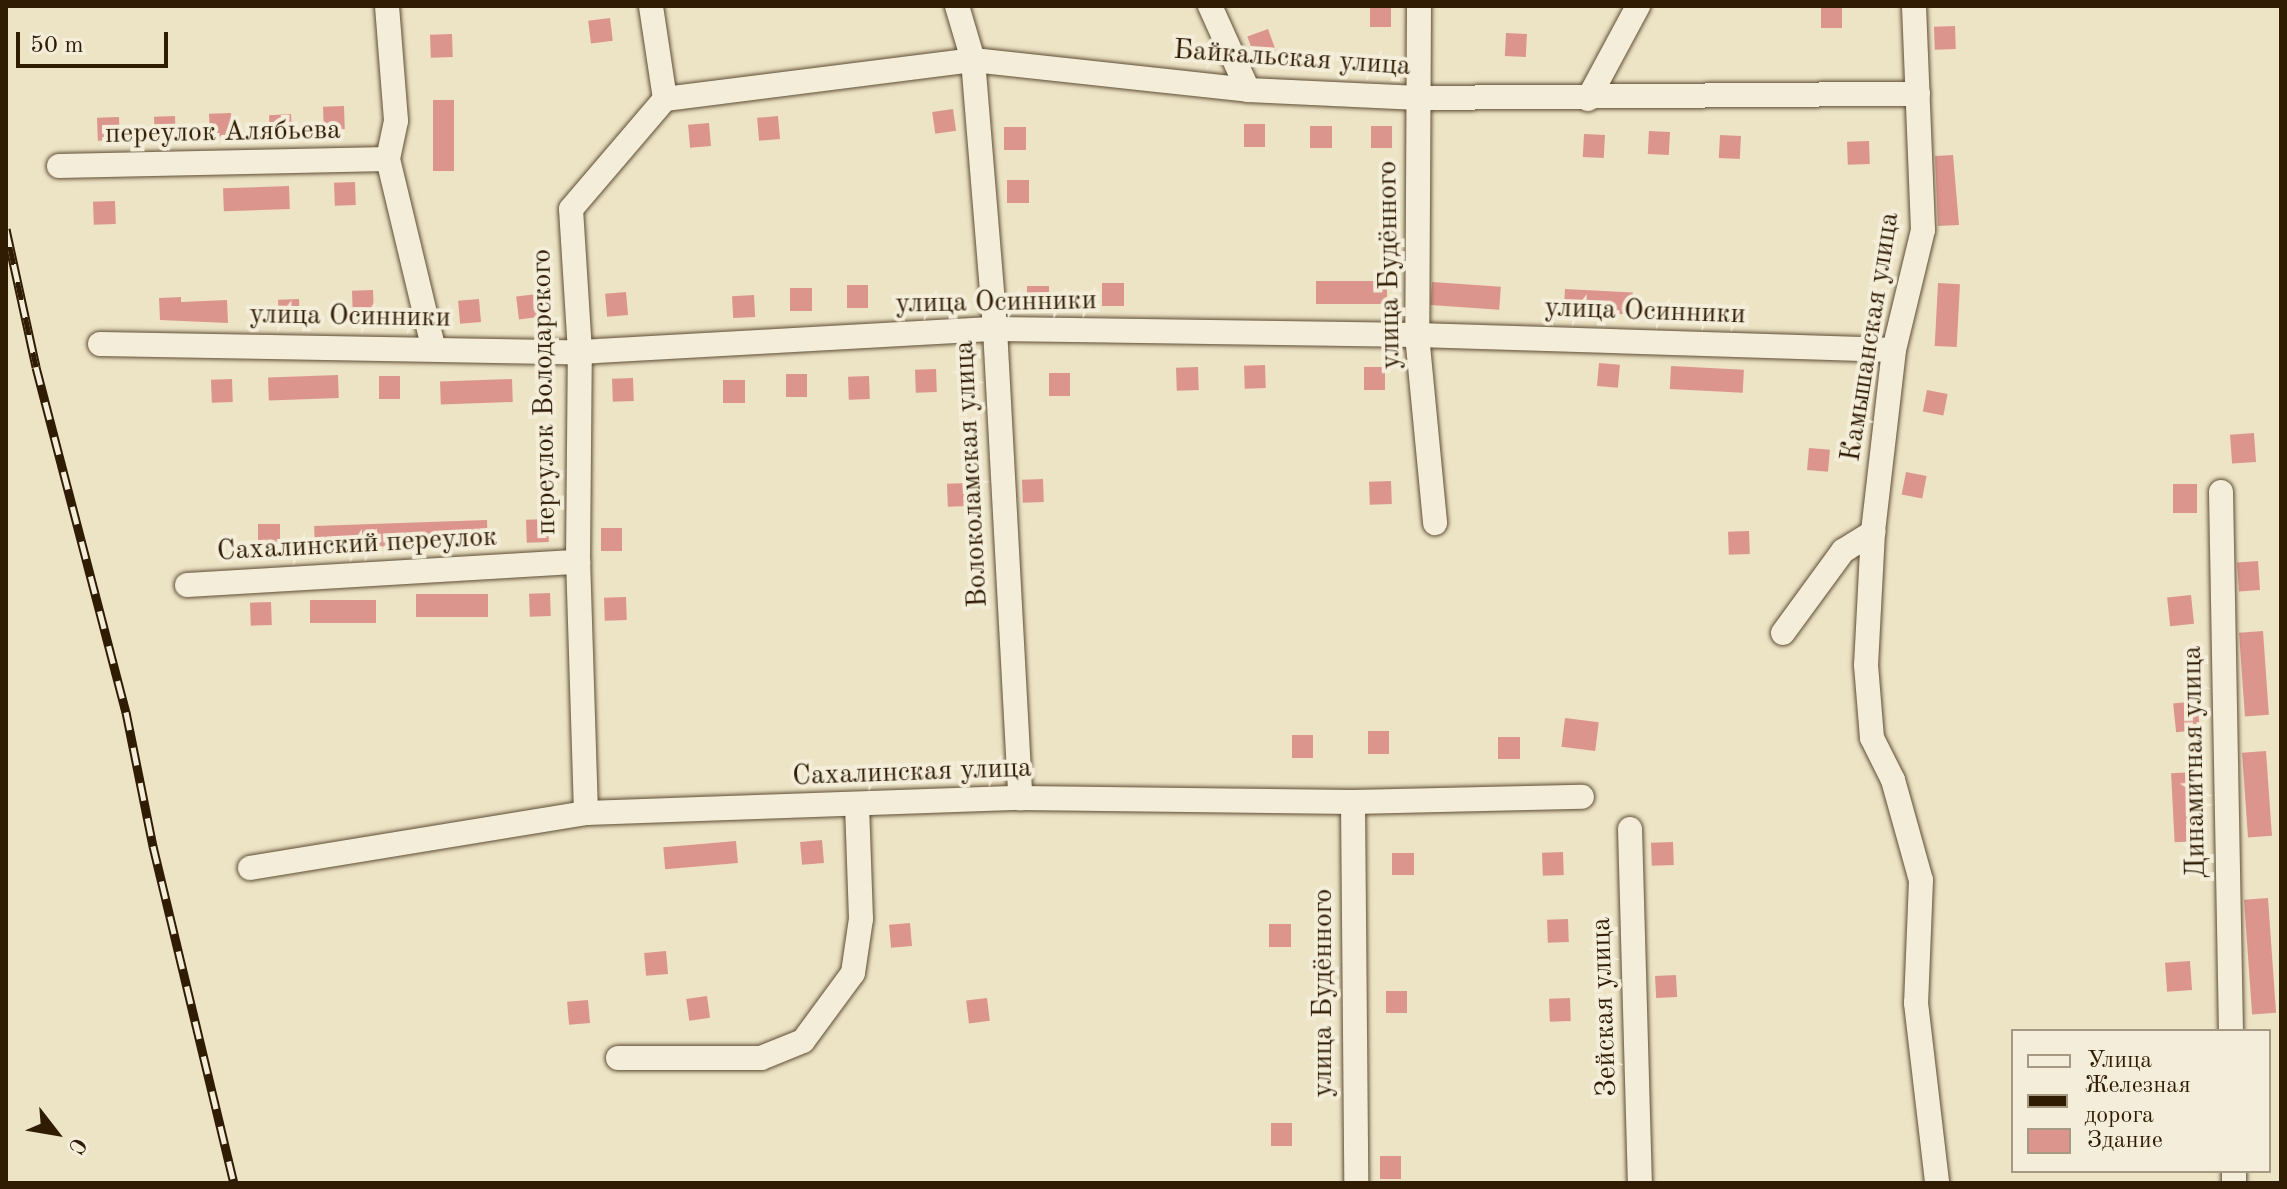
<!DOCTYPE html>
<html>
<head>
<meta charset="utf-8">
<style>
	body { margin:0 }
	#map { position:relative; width:2287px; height:1189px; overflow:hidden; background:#ede4c6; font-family:"Old Standard TT",serif }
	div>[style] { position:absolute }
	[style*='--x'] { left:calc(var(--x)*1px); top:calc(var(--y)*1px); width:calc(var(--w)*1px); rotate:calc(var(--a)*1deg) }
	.building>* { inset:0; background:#dc958d; transform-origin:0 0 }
	.roads { filter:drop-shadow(0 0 2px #5f4d34) drop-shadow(0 0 2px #5f4d34) }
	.street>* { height:24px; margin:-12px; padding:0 12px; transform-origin:12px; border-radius:12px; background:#f3edda }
	.rail>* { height:9px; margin-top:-4.5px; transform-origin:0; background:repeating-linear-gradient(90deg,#f3edda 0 18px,#301b03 0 36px); box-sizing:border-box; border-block:2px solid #301b03 }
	span { translate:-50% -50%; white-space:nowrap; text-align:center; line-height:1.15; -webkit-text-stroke:8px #f3edda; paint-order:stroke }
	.street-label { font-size:28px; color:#301b03 }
	.frame { position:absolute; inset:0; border:8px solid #301b03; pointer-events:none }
	.legend { position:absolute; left:2011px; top:1029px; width:260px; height:144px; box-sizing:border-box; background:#f3edda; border:2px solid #a59984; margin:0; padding:10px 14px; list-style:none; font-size:24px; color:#301b03 }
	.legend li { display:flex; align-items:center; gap:16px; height:40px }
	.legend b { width:40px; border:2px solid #a59984 }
	.north { position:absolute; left:16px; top:1093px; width:80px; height:80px; -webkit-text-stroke:6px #f3edda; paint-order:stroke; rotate:121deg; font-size:22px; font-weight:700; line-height:32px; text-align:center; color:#301b03 }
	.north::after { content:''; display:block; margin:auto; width:28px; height:36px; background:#301b03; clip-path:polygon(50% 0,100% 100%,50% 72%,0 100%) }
	.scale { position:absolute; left:16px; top:32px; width:152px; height:36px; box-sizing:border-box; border:4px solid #301b03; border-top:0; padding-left:10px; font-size:24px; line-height:28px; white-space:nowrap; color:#301b03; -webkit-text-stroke:6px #f3edda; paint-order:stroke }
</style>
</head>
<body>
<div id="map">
	<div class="building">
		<i style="left:1370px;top:6px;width:21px;height:21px"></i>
		<i style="left:1821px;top:6px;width:21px;height:22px"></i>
		<i style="left:610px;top:18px;width:23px;height:22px;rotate:83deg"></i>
		<i style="left:1955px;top:26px;width:23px;height:21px;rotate:88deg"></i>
		<i style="left:1268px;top:29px;width:23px;height:22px;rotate:70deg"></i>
		<i style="left:1506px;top:33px;width:21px;height:23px;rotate:3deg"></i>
		<i style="left:452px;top:34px;width:23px;height:22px;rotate:88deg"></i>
		<i style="left:433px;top:100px;width:21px;height:71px"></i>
		<i style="left:344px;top:106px;width:23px;height:21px;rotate:88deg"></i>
		<i style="left:953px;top:109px;width:22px;height:21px;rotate:82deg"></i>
		<i style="left:231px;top:113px;width:23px;height:22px;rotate:88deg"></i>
		<i style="left:291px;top:114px;width:22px;height:22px;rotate:87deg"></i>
		<i style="left:175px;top:116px;width:23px;height:21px;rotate:88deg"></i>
		<i style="left:778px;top:116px;width:23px;height:21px;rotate:85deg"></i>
		<i style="left:119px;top:117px;width:23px;height:22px;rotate:88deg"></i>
		<i style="left:709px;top:123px;width:23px;height:21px;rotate:85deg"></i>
		<i style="left:1244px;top:124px;width:21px;height:23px"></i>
		<i style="left:1310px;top:126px;width:22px;height:22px"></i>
		<i style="left:1371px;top:126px;width:21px;height:22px"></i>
		<i style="left:1004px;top:127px;width:22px;height:23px"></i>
		<i style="left:1649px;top:131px;width:21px;height:23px;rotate:3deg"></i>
		<i style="left:1584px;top:134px;width:21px;height:23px;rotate:3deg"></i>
		<i style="left:1720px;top:135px;width:21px;height:23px;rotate:3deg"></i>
		<i style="left:1869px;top:141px;width:23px;height:22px;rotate:88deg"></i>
		<i style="clip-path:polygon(1953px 155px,1959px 225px,1938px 226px,1935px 156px)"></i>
		<i style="left:1007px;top:180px;width:22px;height:23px"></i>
		<i style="left:355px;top:182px;width:23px;height:21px;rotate:88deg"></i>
		<i style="left:289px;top:186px;width:23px;height:66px;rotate:88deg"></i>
		<i style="left:115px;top:201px;width:23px;height:22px;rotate:88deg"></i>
		<i style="left:1387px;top:281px;width:23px;height:71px;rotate:90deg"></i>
		<i style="left:1432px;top:282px;width:69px;height:23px;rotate:4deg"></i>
		<i style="left:1102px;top:283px;width:22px;height:23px"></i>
		<i style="left:1938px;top:283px;width:22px;height:63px;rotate:3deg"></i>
		<i style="left:868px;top:285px;width:23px;height:21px;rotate:90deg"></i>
		<i style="left:1027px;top:286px;width:22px;height:23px"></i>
		<i style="left:790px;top:288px;width:22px;height:23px"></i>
		<i style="left:1565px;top:289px;width:68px;height:22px;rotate:3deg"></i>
		<i style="left:373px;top:290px;width:23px;height:21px;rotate:88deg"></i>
		<i style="left:626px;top:292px;width:23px;height:21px;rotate:85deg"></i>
		<i style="left:537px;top:294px;width:23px;height:21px;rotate:83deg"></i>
		<i style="left:754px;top:295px;width:22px;height:22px;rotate:87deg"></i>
		<i style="clip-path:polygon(181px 297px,181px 302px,227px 300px,228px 323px,160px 320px,159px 298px)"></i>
		<i style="left:299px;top:299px;width:23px;height:21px;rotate:88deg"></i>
		<i style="left:479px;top:299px;width:23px;height:21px;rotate:85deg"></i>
		<i style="left:1599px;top:363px;width:21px;height:23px;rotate:5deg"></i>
		<i style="left:1265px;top:365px;width:23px;height:21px;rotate:88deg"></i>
		<i style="left:1671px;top:366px;width:73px;height:23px;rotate:3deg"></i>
		<i style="left:1198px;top:367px;width:23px;height:22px;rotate:88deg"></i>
		<i style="left:1364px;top:367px;width:21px;height:23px"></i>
		<i style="left:936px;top:369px;width:23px;height:21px;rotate:88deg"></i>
		<i style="left:1049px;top:373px;width:21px;height:23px"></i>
		<i style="left:786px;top:374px;width:21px;height:23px"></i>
		<i style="left:338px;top:375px;width:23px;height:70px;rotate:88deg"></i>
		<i style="left:379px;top:376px;width:21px;height:23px"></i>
		<i style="left:869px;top:376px;width:23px;height:21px;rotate:88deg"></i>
		<i style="left:633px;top:378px;width:23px;height:21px;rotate:88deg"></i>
		<i style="left:232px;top:379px;width:23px;height:21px;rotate:88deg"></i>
		<i style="left:512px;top:379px;width:23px;height:72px;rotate:88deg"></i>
		<i style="left:723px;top:380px;width:22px;height:23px"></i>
		<i style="left:1927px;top:390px;width:21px;height:22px;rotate:11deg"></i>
		<i style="left:2254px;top:433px;width:29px;height:24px;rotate:86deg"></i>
		<i style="left:1809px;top:448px;width:21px;height:22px;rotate:5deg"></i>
		<i style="left:1906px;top:472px;width:21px;height:23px;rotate:11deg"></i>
		<i style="left:1043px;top:479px;width:23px;height:21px;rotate:88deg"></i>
		<i style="left:1391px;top:481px;width:23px;height:22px;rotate:88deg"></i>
		<i style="left:968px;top:483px;width:23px;height:21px;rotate:88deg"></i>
		<i style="left:2173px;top:484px;width:24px;height:29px"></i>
		<i style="left:548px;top:519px;width:23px;height:22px;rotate:88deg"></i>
		<i style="left:487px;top:520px;width:23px;height:173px;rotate:88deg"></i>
		<i style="left:258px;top:524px;width:22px;height:23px"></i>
		<i style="left:601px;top:528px;width:21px;height:23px"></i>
		<i style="left:1749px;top:531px;width:23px;height:21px;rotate:88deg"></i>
		<i style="left:2258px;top:561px;width:29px;height:21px;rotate:86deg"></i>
		<i style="left:550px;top:593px;width:23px;height:21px;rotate:88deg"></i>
		<i style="left:488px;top:594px;width:23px;height:72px;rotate:90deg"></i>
		<i style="left:2191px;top:595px;width:29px;height:24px;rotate:84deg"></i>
		<i style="left:626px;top:597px;width:23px;height:22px;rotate:88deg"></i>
		<i style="left:376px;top:600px;width:23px;height:66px;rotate:90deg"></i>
		<i style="left:271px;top:602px;width:23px;height:21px;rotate:88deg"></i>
		<i style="left:2263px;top:631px;width:84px;height:24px;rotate:86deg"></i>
		<i style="left:2197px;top:701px;width:29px;height:24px;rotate:84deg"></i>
		<i style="left:1565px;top:718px;width:34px;height:29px;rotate:7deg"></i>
		<i style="left:1368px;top:731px;width:21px;height:23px"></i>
		<i style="left:1292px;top:735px;width:21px;height:23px"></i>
		<i style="left:1498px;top:737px;width:22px;height:22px"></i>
		<i style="left:2266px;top:751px;width:85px;height:24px;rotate:86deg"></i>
		<i style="left:2195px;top:772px;width:69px;height:24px;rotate:87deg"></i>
		<i style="left:822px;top:840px;width:23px;height:22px;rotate:85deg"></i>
		<i style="left:736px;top:841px;width:22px;height:73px;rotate:85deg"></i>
		<i style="left:1673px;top:842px;width:23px;height:22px;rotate:88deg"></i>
		<i style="left:1563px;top:852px;width:23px;height:21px;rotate:88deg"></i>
		<i style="left:1392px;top:853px;width:22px;height:22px"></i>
		<i style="left:2268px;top:898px;width:115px;height:24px;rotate:86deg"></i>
		<i style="left:1568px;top:919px;width:23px;height:21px;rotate:88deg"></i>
		<i style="left:910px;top:923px;width:23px;height:21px;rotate:85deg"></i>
		<i style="left:1269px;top:924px;width:22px;height:23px"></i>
		<i style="left:666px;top:951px;width:23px;height:22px;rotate:85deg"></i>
		<i style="left:2190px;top:961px;width:29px;height:25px;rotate:86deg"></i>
		<i style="left:1676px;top:975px;width:22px;height:21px;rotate:87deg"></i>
		<i style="left:1386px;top:991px;width:21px;height:22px"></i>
		<i style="left:707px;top:996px;width:22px;height:21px;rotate:82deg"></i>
		<i style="left:987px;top:998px;width:23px;height:21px;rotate:83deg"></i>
		<i style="left:1570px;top:998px;width:23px;height:21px;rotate:88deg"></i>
		<i style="left:588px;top:1000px;width:23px;height:21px;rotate:85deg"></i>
		<i style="left:1271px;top:1123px;width:21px;height:23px"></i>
		<i style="left:1380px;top:1156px;width:21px;height:23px"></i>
	</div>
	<div class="roads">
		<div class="street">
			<i style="--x:387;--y:6;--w:115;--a:85.5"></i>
			<i style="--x:396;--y:121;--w:39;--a:102"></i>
			<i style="--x:388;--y:159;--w:193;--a:76.5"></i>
			<i style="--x:957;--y:6;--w:56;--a:73.5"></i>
			<i style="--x:973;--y:60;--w:270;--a:85.3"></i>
			<i style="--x:995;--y:329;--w:470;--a:86.9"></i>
			<i style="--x:1210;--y:6;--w:92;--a:65.7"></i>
			<i style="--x:1419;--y:6;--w:329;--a:90.3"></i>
			<i style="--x:1417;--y:335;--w:189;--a:84.5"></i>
			<i style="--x:1914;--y:6;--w:224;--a:87.7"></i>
			<i style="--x:1923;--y:230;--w:123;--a:103.6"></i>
			<i style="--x:1894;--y:350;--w:183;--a:96.6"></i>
			<i style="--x:1873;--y:532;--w:133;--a:93"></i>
			<i style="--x:1866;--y:665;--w:73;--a:85.3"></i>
			<i style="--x:1872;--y:738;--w:47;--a:63.4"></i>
			<i style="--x:1893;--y:780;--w:104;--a:74.4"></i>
			<i style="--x:1921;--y:880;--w:123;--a:92.3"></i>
			<i style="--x:1916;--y:1003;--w:181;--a:83.3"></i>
			<i style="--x:665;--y:99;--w:310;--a:-7.2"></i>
			<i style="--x:973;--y:60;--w:277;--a:6.2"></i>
			<i style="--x:1248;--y:90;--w:171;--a:2.7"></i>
			<i style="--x:1419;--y:98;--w:499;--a:-0.5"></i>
			<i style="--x:1588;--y:99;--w:106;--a:-61.7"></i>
			<i style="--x:59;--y:166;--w:329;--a:-1.2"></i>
			<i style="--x:100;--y:344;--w:480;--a:1"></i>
			<i style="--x:580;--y:352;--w:416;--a:-3.2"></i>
			<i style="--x:995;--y:329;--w:422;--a:0.8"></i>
			<i style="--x:1417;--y:335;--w:477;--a:1.8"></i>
			<i style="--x:2221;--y:492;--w:539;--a:88.94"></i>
			<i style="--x:187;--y:585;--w:392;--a:-3.4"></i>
			<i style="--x:1783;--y:633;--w:102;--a:-53.8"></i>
			<i style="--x:1843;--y:551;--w:36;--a:-32"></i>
			<i style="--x:1353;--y:802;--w:381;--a:89.5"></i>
			<i style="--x:586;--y:813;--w:251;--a:-91.8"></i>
			<i style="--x:578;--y:562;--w:210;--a:-89.5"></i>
			<i style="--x:580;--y:352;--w:143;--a:-93.6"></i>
			<i style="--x:571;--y:209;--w:145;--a:-49.5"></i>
			<i style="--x:665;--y:99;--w:94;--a:-98.6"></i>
			<i style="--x:1630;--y:829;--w:354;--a:88.4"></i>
			<i style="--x:250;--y:868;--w:340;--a:-9.3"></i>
			<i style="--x:586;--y:813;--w:434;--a:-2"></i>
			<i style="--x:1020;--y:798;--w:333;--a:0.7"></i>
			<i style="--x:1353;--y:802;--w:229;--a:-1.3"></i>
			<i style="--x:618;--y:1058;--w:143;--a:0"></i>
			<i style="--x:761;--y:1058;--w:45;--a:-22"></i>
			<i style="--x:803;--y:1041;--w:84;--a:-53.7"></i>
			<i style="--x:853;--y:973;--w:55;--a:-81.6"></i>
			<i style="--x:861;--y:919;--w:114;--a:-92"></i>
			<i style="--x:2234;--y:1171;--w:12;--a:90"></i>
		</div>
	</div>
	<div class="rail">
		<i style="--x:6;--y:229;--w:141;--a:77.7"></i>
		<i style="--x:36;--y:367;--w:357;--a:75.4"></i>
		<i style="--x:126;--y:712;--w:137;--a:78.6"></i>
		<i style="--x:153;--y:846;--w:347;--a:76.5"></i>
	</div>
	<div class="street-label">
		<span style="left:1292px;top:59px;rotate:4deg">Байкальская улица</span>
		<span style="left:223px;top:133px;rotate:-1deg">переулок Алябьева</span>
		<span style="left:1390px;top:265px;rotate:-91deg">улица Будённого</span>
		<span style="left:996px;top:303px;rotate:-1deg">улица Осинники</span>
		<span style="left:1645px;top:312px;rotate:2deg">улица Осинники</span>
		<span style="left:350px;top:317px;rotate:1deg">улица Осинники</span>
		<span style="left:1871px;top:337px;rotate:-81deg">Камышанская улица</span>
		<span style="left:545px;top:392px;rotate:-91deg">переулок Володарского</span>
		<span style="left:972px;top:474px;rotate:-93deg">Волоколамская улица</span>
		<span style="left:357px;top:545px;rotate:-3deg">Сахалинский переулок</span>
		<span style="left:2195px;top:762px;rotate:-91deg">Динамитная улица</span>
		<span style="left:912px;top:773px;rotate:-2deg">Сахалинская улица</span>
		<span style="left:1324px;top:993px;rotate:-90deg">улица Будённого</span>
		<span style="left:1605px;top:1007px;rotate:-92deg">Зейская улица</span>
	</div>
	<div class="frame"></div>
	<ul class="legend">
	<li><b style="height:10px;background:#f3edda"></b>Улица</li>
	<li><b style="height:10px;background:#301b03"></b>Железная дорога</li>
	<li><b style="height:22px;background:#dc958d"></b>Здание</li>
	</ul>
	<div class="north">С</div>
	<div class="scale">50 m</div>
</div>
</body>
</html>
